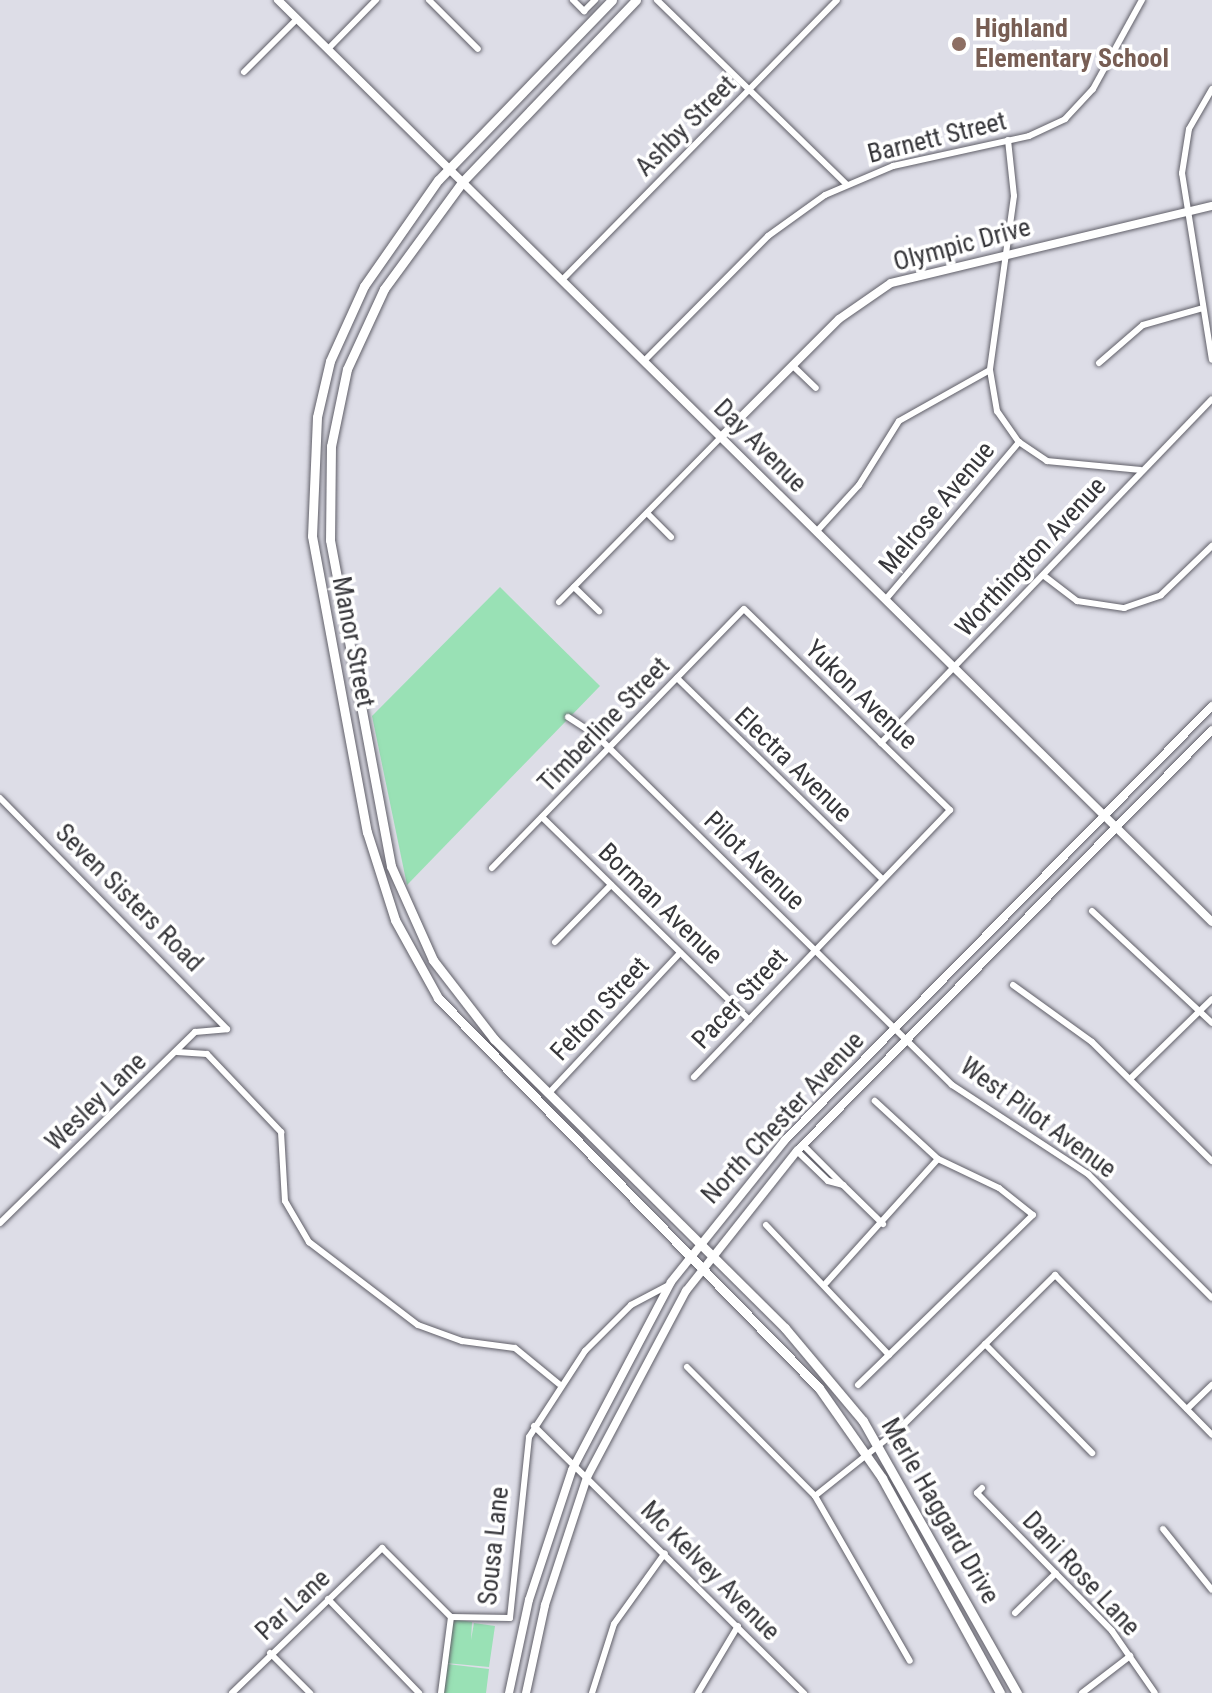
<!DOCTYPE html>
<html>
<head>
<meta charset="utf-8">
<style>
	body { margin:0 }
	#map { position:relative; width:1212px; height:1693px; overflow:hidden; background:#dddde7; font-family:"Roboto Condensed",sans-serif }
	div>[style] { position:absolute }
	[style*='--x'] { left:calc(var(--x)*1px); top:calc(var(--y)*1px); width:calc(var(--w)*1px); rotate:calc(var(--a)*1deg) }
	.green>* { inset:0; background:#99e1b5 }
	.roads { filter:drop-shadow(0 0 2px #605f68) drop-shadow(0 0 2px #605f68) }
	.street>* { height:6px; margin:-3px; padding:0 3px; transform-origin:3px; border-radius:3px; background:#fff }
	.secondary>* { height:8px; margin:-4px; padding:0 4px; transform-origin:4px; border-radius:4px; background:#fff }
	.primary>* { height:9px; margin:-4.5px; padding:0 4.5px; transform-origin:4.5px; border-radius:4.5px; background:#fff }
	.dots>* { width:22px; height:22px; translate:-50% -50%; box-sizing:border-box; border:4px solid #fff; border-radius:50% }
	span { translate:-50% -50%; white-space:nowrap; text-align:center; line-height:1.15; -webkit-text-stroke:7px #fff; paint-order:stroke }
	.education-label { font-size:26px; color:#785e54; font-weight:700 }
	.left { translate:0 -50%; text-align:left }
	.street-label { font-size:26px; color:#37373b }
</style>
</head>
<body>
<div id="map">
	<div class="green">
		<i style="clip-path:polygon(500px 587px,600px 686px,407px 885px,372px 716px)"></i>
		<i style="clip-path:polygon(453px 1619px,472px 1622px,471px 1640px,474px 1623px,495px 1626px,489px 1667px,446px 1663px)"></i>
		<i style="clip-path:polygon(447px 1664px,489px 1669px,486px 1693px,443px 1693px)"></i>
	</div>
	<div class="roads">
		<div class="street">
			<i style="--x:429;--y:0;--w:69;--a:45"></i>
			<i style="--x:573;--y:0;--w:16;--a:45"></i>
			<i style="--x:584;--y:11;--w:16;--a:-45"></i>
			<i style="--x:657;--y:0;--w:264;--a:44.2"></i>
			<i style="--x:328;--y:49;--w:69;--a:-45.6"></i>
			<i style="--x:244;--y:72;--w:75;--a:-45"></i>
			<i style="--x:1212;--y:89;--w:46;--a:119.9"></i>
			<i style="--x:1189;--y:129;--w:45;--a:99"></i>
			<i style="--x:1182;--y:173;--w:189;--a:80.9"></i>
			<i style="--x:1008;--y:140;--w:56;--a:83.9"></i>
			<i style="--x:1014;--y:196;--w:176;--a:97.9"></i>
			<i style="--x:990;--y:370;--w:42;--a:80.3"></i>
			<i style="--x:997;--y:411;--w:38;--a:55"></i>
			<i style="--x:1019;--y:442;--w:34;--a:34"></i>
			<i style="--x:1047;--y:461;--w:94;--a:5.5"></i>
			<i style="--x:562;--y:280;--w:392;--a:-45.5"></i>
			<i style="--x:644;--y:361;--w:176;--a:-45.2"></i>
			<i style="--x:768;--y:236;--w:70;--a:-35.7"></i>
			<i style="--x:825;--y:195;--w:74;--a:-23.1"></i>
			<i style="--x:893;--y:166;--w:139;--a:-12.4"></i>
			<i style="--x:1029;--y:136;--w:40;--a:-25"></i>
			<i style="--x:1065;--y:119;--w:41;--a:-47"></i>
			<i style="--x:1093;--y:89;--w:102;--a:-61.2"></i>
			<i style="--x:1099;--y:363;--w:58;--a:-40.8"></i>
			<i style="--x:1143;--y:325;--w:62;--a:-15.8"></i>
			<i style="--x:792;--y:365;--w:33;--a:44"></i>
			<i style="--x:647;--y:513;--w:34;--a:45"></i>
			<i style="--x:817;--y:531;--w:62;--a:-47.6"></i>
			<i style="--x:859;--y:485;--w:75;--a:-58"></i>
			<i style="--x:899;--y:421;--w:104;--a:-29.3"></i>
			<i style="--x:1043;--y:575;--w:43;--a:37.4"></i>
			<i style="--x:1077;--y:601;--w:48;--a:8.5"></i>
			<i style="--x:1124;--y:608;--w:39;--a:-19"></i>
			<i style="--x:1161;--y:595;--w:71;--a:-43.9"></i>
			<i style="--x:574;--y:587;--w:35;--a:44"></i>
			<i style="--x:886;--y:599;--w:206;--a:-49.7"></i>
			<i style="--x:559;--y:602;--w:231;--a:-45.5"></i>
			<i style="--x:677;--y:678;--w:287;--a:44.4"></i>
			<i style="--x:568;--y:717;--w:35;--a:33"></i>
			<i style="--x:597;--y:736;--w:498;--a:44.5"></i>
			<i style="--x:952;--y:1085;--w:163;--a:33.2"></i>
			<i style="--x:1088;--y:1174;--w:175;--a:45"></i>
			<i style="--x:881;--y:743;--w:477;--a:-46.1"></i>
			<i style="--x:0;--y:798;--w:324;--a:45.5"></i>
			<i style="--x:542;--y:817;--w:290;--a:44.4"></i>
			<i style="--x:492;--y:868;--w:361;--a:-45.8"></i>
			<i style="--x:744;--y:609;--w:288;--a:44.3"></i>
			<i style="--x:950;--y:810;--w:370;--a:133.8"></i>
			<i style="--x:1092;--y:911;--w:164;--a:43"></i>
			<i style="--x:555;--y:942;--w:80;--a:-45.5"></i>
			<i style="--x:1013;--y:985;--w:97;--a:35.8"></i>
			<i style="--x:1092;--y:1042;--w:169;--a:44.8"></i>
			<i style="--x:177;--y:1052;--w:30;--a:4"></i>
			<i style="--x:207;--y:1054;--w:108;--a:46.5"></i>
			<i style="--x:281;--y:1132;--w:69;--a:86.7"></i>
			<i style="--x:285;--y:1201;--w:48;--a:59.7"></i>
			<i style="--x:309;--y:1242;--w:137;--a:37.3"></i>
			<i style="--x:418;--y:1325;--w:47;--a:20"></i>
			<i style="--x:462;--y:1341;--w:53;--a:7.5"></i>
			<i style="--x:515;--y:1348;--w:57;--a:39.3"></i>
			<i style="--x:1131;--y:1078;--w:113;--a:-44.3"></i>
			<i style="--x:549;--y:1093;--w:192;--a:-46.9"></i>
			<i style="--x:797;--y:1151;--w:43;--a:44.1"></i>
			<i style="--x:828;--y:1181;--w:16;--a:15"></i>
			<i style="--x:843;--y:1185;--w:57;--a:-135"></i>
			<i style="--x:843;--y:1185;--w:56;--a:44.3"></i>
			<i style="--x:0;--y:1223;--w:273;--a:-44.4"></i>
			<i style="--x:195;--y:1032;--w:32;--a:-5"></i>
			<i style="--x:766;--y:1225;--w:179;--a:46.6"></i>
			<i style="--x:826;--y:1283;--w:167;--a:-47.9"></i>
			<i style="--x:985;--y:1344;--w:153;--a:45.5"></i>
			<i style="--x:687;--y:1367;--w:182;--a:45.2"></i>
			<i style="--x:815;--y:1496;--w:190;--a:60.1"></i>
			<i style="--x:858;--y:1385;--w:244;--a:-44.2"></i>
			<i style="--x:1033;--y:1215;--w:43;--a:-141.5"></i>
			<i style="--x:999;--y:1188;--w:68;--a:-154.6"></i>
			<i style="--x:938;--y:1159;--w:86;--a:-137.4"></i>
			<i style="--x:1187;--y:1409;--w:35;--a:-44"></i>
			<i style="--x:534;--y:1426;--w:380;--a:44.7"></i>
			<i style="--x:982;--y:1488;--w:7;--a:135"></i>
			<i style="--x:977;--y:1493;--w:193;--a:45.6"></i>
			<i style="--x:1112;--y:1631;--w:75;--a:55.3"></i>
			<i style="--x:815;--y:1496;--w:106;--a:-38.5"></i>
			<i style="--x:898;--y:1430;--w:221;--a:-44.6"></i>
			<i style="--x:1055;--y:1275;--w:224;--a:45.5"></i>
			<i style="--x:1163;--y:1529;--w:78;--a:51.2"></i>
			<i style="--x:328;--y:1599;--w:131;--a:45.9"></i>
			<i style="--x:1015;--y:1613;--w:57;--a:-44.3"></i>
			<i style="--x:270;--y:1653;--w:57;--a:45"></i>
			<i style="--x:232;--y:1693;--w:209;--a:-44"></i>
			<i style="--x:382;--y:1548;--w:98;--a:45"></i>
			<i style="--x:451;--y:1617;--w:59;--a:1"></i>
			<i style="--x:510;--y:1618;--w:182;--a:-84"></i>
			<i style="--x:529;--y:1437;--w:103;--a:-56.9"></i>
			<i style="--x:585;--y:1351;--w:65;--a:-45"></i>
			<i style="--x:631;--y:1305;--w:43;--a:-27.8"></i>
			<i style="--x:441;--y:1693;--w:77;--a:-82.5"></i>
			<i style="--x:592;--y:1693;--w:72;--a:-72.3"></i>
			<i style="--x:614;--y:1624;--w:87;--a:-54.3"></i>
			<i style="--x:698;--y:1693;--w:78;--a:-59.2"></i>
			<i style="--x:1082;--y:1693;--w:61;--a:-37.6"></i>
		</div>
		<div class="secondary">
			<i style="--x:278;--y:0;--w:1312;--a:44.63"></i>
			<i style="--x:721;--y:437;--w:167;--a:-45"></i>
			<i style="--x:839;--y:319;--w:63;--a:-34.7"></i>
			<i style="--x:891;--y:283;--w:330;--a:-13.5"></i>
			<i style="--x:509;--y:1693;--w:95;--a:-77.9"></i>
			<i style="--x:529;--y:1600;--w:137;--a:-71.7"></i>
			<i style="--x:572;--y:1470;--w:212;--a:-62.2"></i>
			<i style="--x:671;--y:1282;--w:182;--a:-51.2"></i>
			<i style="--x:785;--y:1140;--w:609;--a:-45.47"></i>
			<i style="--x:526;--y:1693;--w:90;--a:-77.8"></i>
			<i style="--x:545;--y:1605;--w:135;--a:-71.8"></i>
			<i style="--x:587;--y:1477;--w:211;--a:-62"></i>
			<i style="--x:686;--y:1291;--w:179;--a:-51.6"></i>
			<i style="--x:797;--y:1151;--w:591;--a:-45.41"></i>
		</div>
		<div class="primary">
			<i style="--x:612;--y:0;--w:250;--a:134"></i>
			<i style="--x:438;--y:180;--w:129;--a:124.9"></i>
			<i style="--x:364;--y:286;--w:82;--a:114.4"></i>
			<i style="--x:330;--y:361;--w:57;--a:103.1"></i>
			<i style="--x:317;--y:417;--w:119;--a:92.4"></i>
			<i style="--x:312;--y:536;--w:301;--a:79.5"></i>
			<i style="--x:367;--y:832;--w:92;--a:72.3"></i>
			<i style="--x:395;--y:920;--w:89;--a:61.1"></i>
			<i style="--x:438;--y:998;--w:545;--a:45.67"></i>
			<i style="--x:819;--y:1388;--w:110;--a:55"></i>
			<i style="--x:882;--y:1478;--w:245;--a:61.2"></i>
			<i style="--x:636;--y:0;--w:250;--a:133.7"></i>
			<i style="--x:463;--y:181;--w:134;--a:126.2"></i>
			<i style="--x:384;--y:289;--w:88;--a:114.8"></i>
			<i style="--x:347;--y:369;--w:79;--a:101.7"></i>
			<i style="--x:331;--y:446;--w:94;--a:90.6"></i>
			<i style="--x:330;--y:540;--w:332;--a:79.4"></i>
			<i style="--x:391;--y:866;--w:103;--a:65.9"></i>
			<i style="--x:433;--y:960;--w:100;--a:52.3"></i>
			<i style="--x:494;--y:1039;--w:410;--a:44.8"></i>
			<i style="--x:785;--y:1328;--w:121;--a:50"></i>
			<i style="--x:863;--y:1421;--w:313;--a:60.5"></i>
		</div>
	</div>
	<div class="dots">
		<i style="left:959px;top:44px;background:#8d6e63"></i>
	</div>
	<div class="education-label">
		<span class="left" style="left:975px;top:44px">Highland<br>Elementary School</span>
	</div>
	<div class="street-label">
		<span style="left:686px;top:126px;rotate:-45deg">Ashby Street</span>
		<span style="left:937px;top:138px;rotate:-14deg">Barnett Street</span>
		<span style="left:962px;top:245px;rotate:-15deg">Olympic Drive</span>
		<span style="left:760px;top:446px;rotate:45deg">Day Avenue</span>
		<span style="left:937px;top:508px;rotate:-50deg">Melrose Avenue</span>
		<span style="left:1031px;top:557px;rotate:-47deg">Worthington Avenue</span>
		<span style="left:353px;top:642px;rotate:79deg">Manor Street</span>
		<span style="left:861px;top:695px;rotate:44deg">Yukon Avenue</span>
		<span style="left:604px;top:725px;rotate:-46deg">Timberline Street</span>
		<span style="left:793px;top:765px;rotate:44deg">Electra Avenue</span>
		<span style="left:754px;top:861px;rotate:44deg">Pilot Avenue</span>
		<span style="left:129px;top:898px;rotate:45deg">Seven Sisters Road</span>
		<span style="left:660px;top:904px;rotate:44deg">Borman Avenue</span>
		<span style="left:740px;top:999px;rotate:-47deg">Pacer Street</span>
		<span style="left:600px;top:1009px;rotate:-47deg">Felton Street</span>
		<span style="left:96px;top:1102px;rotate:-44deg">Wesley Lane</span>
		<span style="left:783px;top:1118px;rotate:-47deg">North Chester Avenue</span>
		<span style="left:1038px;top:1118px;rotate:36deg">West Pilot Avenue</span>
		<span style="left:940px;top:1511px;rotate:60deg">Merle Haggard Drive</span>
		<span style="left:494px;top:1546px;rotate:-84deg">Sousa Lane</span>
		<span style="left:710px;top:1571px;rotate:45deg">Mc Kelvey Avenue</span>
		<span style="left:1081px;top:1574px;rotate:47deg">Dani Rose Lane</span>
		<span style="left:293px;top:1605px;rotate:-43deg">Par Lane</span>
	</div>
</div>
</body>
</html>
